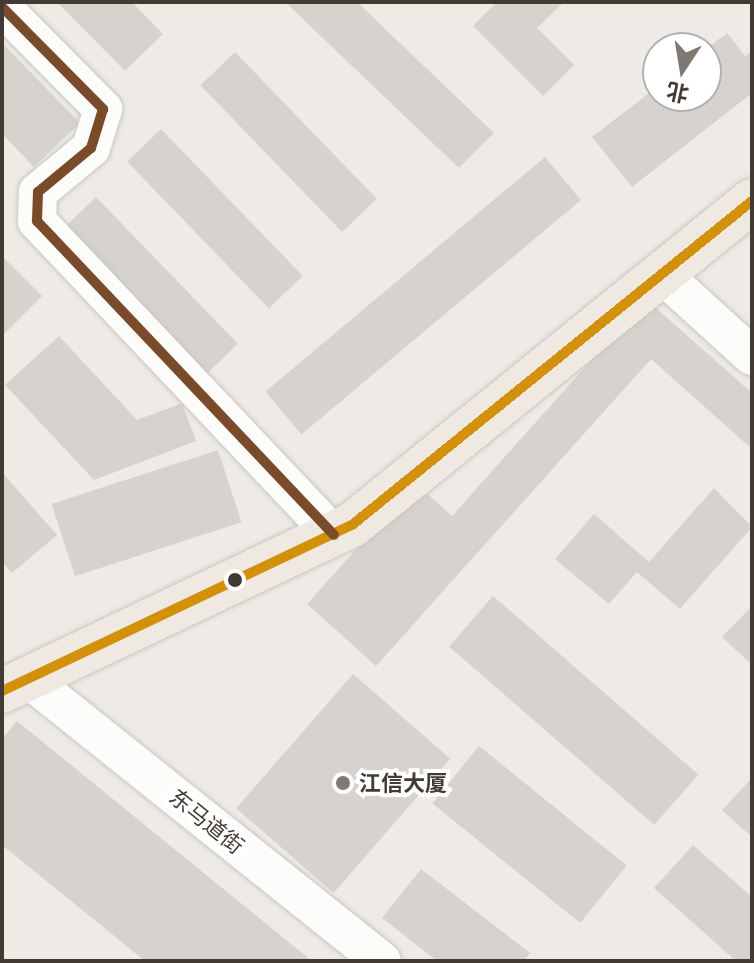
<!DOCTYPE html>
<html>
<head>
<meta charset="utf-8">
<style>
	body { margin:0 }
	#map { position:relative; width:754px; height:963px; overflow:hidden; background:#eeebe7; font-family:"Open Sans","Noto Sans SC",sans-serif }
	div>[style] { position:absolute }
	[style*='--x'] { left:calc(var(--x)*1px); top:calc(var(--y)*1px); width:calc(var(--w)*1px); rotate:calc(var(--a)*1deg) }
	.building>* { inset:0; background:#d6d2ce; transform-origin:0 0 }
	.roads { filter:drop-shadow(0 0 2px #cac7c3) drop-shadow(0 0 2px #cac7c3) }
	.minor>* { height:38px; margin:-19px; padding:0 19px; transform-origin:19px; border-radius:19px; background:#fcfcfb }
	.major>* { height:44px; margin:-22px; padding:0 22px; transform-origin:22px; border-radius:22px; background:#f0e9e2 }
	.bus-1>* { height:10px; margin:-5px; padding:0 5px; transform-origin:5px; border-radius:5px; background:#d3900a }
	.bus-2>* { height:10px; margin:-5px; padding:0 5px; transform-origin:5px; border-radius:5px; background:#7a4b2a }
	.dots>* { width:22px; height:22px; translate:-50% -50%; box-sizing:border-box; border:4px solid #fff; border-radius:50% }
	span { translate:-50% -50%; white-space:nowrap; text-align:center; line-height:1.15; -webkit-text-stroke:8px #fff; paint-order:stroke }
	.poi-label { font-size:22px; color:#433a34; font-weight:700 }
	.left { translate:0 -50%; text-align:left }
	.street-label { font-size:22px; color:#433a34 }
	.frame { position:absolute; inset:0; border:4px solid #433a34; pointer-events:none }
	.north { position:absolute; left:642px; top:32px; width:80px; height:80px; box-sizing:border-box; background:#fff; border:2px solid #b4b0ae; border-radius:50%; rotate:192deg; font-size:22px; font-weight:700; line-height:32px; text-align:center; color:#433a34 }
	.north::after { content:''; display:block; margin:auto; width:28px; height:36px; background:#7f7873; clip-path:polygon(50% 0,100% 100%,50% 72%,0 100%) }
</style>
</head>
<body>
<div id="map">
	<div class="building">
		<i style="clip-path:polygon(57px 2px,132px 2px,163px 34px,125px 71px)"></i>
		<i style="clip-path:polygon(285px 2px,357px 2px,494px 133px,459px 168px)"></i>
		<i style="clip-path:polygon(497px 2px,564px 2px,537px 28px,574px 65px,543px 96px,473px 26px)"></i>
		<i style="clip-path:polygon(727px 33px,745px 56px,752px 51px,752px 93px,632px 187px,592px 137px,658px 86px,658px 96px,706px 96px,706px 49px)"></i>
		<i style="clip-path:polygon(2px 43px,80px 123px,34px 167px,2px 134px)"></i>
		<i style="left:235px;top:52px;width:204px;height:48px;rotate:46deg"></i>
		<i style="left:161px;top:129px;width:204px;height:47px;rotate:46deg"></i>
		<i style="left:545px;top:157px;width:56px;height:365px;rotate:50deg"></i>
		<i style="left:96px;top:197px;width:204px;height:47px;rotate:46deg"></i>
		<i style="clip-path:polygon(2px 256px,42px 296px,2px 336px)"></i>
		<i style="clip-path:polygon(646px 299px,752px 393px,752px 449px,651px 359px,376px 666px,307px 604px,415px 483px,452px 516px)"></i>
		<i style="clip-path:polygon(59px 336px,137px 420px,182px 403px,196px 441px,94px 480px,5px 385px)"></i>
		<i style="left:218px;top:450px;width:76px;height:175px;rotate:72deg"></i>
		<i style="clip-path:polygon(2px 472px,57px 535px,12px 573px,2px 562px)"></i>
		<i style="clip-path:polygon(714px 488px,752px 527px,680px 609px,637px 572px,609px 604px,555px 559px,594px 514px,649px 562px)"></i>
		<i style="left:493px;top:596px;width:272px;height:67px;rotate:41deg"></i>
		<i style="clip-path:polygon(752px 606px,752px 665px,722px 637px)"></i>
		<i style="left:353px;top:674px;width:129px;height:178px;rotate:41deg"></i>
		<i style="clip-path:polygon(17px 721px,312px 961px,145px 961px,2px 845px,2px 739px)"></i>
		<i style="left:479px;top:746px;width:190px;height:74px;rotate:39deg"></i>
		<i style="clip-path:polygon(752px 778px,752px 837px,722px 810px)"></i>
		<i style="clip-path:polygon(693px 845px,752px 897px,752px 961px,736px 961px,654px 888px)"></i>
		<i style="clip-path:polygon(421px 869px,530px 953px,524px 961px,437px 961px,382px 918px)"></i>
	</div>
	<div class="roads">
		<div class="minor">
			<i style="--x:2;--y:7;--w:144;--a:45.3"></i>
			<i style="--x:103;--y:109;--w:41;--a:107.1"></i>
			<i style="--x:91;--y:148;--w:69;--a:140.3"></i>
			<i style="--x:38;--y:192;--w:29;--a:92"></i>
			<i style="--x:37;--y:221;--w:432;--a:46.6"></i>
			<i style="--x:664;--y:276;--w:119;--a:42.3"></i>
			<i style="--x:31;--y:681;--w:449;--a:38.6"></i>
		</div>
		<div class="major">
			<i style="--x:2;--y:691;--w:387;--a:-25.4"></i>
			<i style="--x:352;--y:525;--w:515;--a:-39.01"></i>
		</div>
	</div>
	<div class="bus-1">
		<i style="--x:2;--y:691;--w:387;--a:-25.4"></i>
		<i style="--x:352;--y:525;--w:515;--a:-39.01"></i>
	</div>
	<div class="bus-2">
		<i style="--x:2;--y:7;--w:144;--a:45.3"></i>
		<i style="--x:103;--y:109;--w:41;--a:107.1"></i>
		<i style="--x:91;--y:148;--w:69;--a:140.3"></i>
		<i style="--x:38;--y:192;--w:29;--a:92"></i>
		<i style="--x:37;--y:221;--w:432;--a:46.6"></i>
	</div>
	<div class="dots">
		<i style="left:235px;top:580px;background:#433a34"></i>
		<i style="left:343px;top:783px;background:#7f7873"></i>
	</div>
	<div class="poi-label">
		<span class="left" style="left:359px;top:783px">江信大厦</span>
	</div>
	<div class="street-label">
		<span style="left:207px;top:821px;rotate:39deg">东马道街</span>
	</div>
	<div class="frame"></div>
	<div class="north">北</div>
</div>
</body>
</html>
